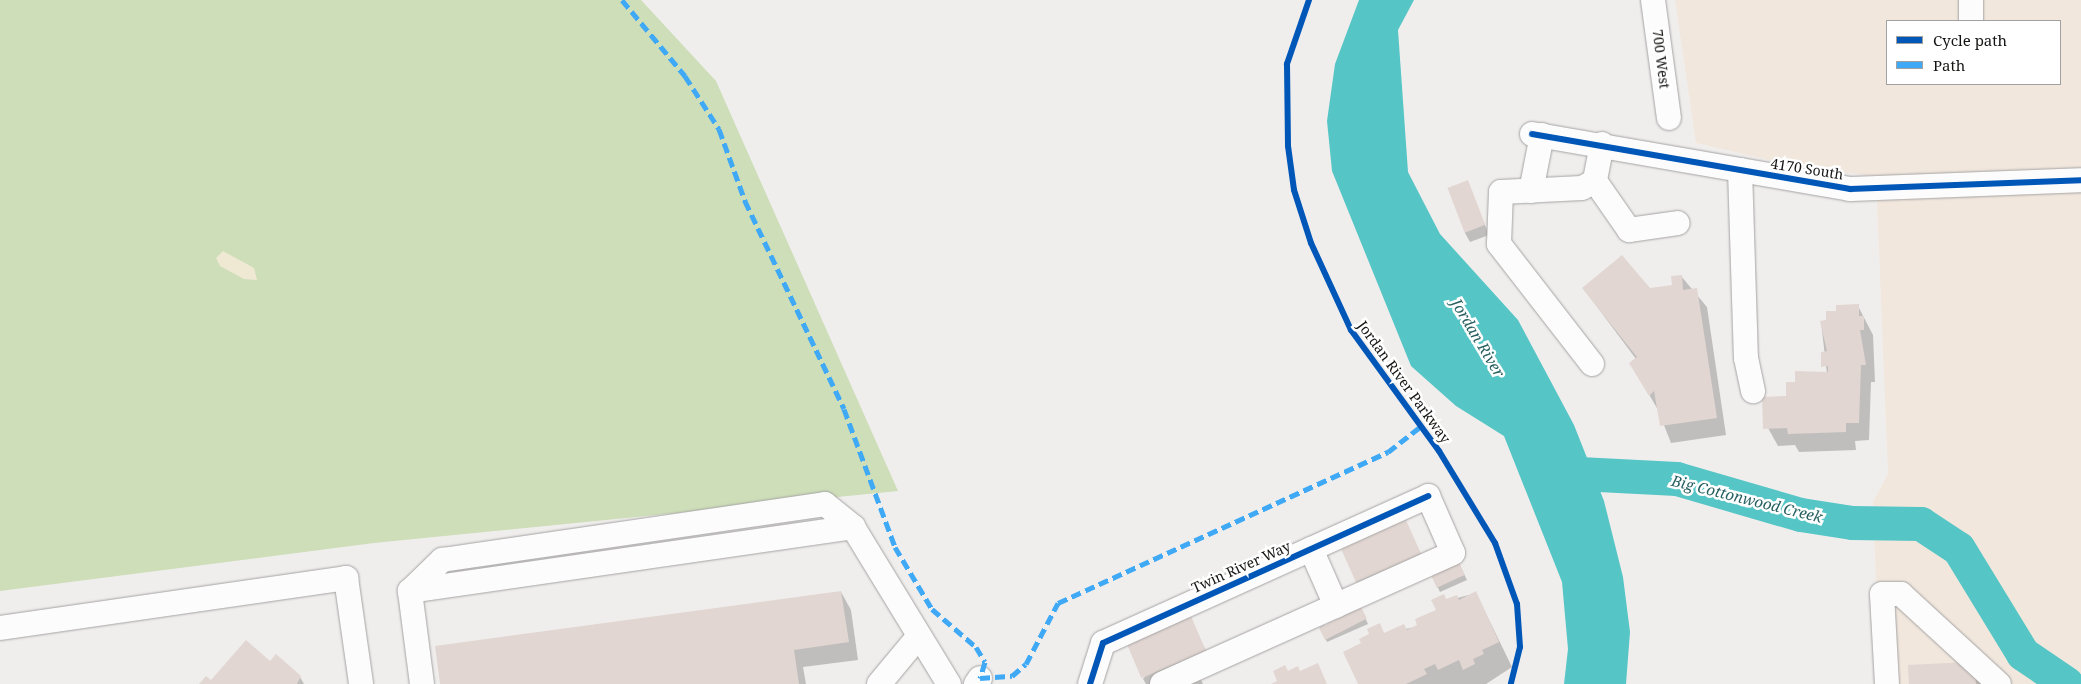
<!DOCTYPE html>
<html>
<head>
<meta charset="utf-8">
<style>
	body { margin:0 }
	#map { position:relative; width:2081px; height:684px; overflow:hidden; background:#f0eeed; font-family:"Noto Serif",serif }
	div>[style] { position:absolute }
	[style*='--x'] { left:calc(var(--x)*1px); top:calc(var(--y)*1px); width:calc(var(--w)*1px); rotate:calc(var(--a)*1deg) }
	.industrial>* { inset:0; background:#f1e7dd }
	.green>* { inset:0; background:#cddeb9 }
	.sand>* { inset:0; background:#efe9d4 }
	.water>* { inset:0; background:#55c5c6 }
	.shadow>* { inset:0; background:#0003 }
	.river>* { height:34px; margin:-17px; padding:0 17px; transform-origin:17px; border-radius:17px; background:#55c5c6 }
	.building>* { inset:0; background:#e1d6d1; transform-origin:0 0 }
	.roads { filter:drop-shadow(0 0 1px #a5a3a3) drop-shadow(0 0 1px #a5a3a3) }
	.minor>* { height:24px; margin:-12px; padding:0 12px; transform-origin:12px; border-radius:12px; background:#fdfcfc }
	.quiet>* { height:5px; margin-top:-2.5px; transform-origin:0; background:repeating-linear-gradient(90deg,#3fa9f5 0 10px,transparent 0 15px) }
	.cycleway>* { height:6px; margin:-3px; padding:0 3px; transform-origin:3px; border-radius:3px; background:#0057b8 }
	span { translate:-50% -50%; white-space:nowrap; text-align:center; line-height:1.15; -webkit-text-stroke:5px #fff; paint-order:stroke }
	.street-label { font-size:14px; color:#151413 }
	.water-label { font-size:15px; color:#286061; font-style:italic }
	.legend { position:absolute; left:1886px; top:20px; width:175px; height:65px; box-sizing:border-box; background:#fff; border:1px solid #a1a1a1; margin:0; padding:6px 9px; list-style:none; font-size:15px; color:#151413 }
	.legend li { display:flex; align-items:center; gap:10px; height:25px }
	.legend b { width:25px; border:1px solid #a1a1a1 }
</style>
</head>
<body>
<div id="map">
	<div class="industrial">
		<i style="clip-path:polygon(evenodd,1675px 0,2081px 0,2081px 684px,1880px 684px,1873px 502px,1888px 474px,1876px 176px,1804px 168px,1696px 143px,1675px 0,1887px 21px,2060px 21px,2060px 84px,1887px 84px,1887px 21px)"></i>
	</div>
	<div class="green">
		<i style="clip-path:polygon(0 0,641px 0,716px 81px,898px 491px,374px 543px,0 591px)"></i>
	</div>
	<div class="sand">
		<i style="clip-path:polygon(223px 251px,254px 268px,257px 280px,244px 279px,220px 266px,216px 258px)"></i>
	</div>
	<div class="water">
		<i style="clip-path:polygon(1359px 0,1414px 0,1398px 30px,1408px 172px,1440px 234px,1518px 320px,1574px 425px,1604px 501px,1623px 577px,1630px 632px,1626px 684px,1564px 684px,1568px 649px,1562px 582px,1504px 436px,1456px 406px,1411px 366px,1332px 171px,1327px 121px,1335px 64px)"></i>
	</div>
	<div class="shadow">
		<i style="clip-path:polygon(1467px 182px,1489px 235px,1470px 242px,1465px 233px)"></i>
		<i style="clip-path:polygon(1681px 276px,1707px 307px,1726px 435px,1671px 443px,1658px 410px,1631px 363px,1636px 359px,1583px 288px,1649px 290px,1673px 286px)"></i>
		<i style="clip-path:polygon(1858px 306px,1873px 335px,1875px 382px,1871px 382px,1869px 440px,1855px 441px,1856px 450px,1799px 452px,1795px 445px,1778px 446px,1768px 428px,1788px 397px,1827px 374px,1821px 322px)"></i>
		<i style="clip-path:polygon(1405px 522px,1428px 568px,1366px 596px,1358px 582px)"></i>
		<i style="clip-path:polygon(1461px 568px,1467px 580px,1440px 592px,1432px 576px)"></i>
		<i style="clip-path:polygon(841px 592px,851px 610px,858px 660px,803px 667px,806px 684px,441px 684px)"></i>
		<i style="clip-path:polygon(1476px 593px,1512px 667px,1486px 684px,1359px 684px,1384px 634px,1419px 626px,1446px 601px)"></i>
		<i style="clip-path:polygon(1363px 613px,1368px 624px,1327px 642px,1320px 627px)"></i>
		<i style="clip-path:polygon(1190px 618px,1213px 665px,1170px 684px,1146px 684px,1143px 679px)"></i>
		<i style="clip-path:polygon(270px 663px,300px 677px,304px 684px,200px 684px)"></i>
		<i style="clip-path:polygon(1967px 663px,1983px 684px,1910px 684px)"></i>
		<i style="clip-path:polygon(1201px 680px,1203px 684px,1192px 684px)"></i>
	</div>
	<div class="river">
		<i style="--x:1560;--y:473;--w:117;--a:2.9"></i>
		<i style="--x:1677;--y:479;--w:129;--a:16.2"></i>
		<i style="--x:1801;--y:515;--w:52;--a:8.9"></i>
		<i style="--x:1852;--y:523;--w:69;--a:0.8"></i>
		<i style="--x:1921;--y:524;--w:45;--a:33.3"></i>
		<i style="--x:1959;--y:549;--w:123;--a:58.6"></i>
		<i style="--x:2023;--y:654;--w:53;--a:34.3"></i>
	</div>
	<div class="building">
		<i style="left:1468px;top:180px;width:48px;height:22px;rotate:69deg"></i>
		<i style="clip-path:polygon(1622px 255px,1650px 288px,1672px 285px,1671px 276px,1682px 275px,1683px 290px,1697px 288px,1717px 418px,1660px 426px,1654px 391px,1649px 396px,1629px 363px,1637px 357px,1582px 288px)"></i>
		<i style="clip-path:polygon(1859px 304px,1859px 316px,1864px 316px,1864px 330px,1860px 330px,1866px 365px,1861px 365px,1859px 423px,1846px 423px,1846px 432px,1788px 434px,1787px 428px,1763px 429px,1762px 397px,1786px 396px,1786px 382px,1795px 382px,1795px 371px,1828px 372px,1828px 366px,1821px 367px,1821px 352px,1827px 351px,1820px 321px,1826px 320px,1826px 311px,1836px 311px,1836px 305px)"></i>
		<i style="left:1406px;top:520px;width:37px;height:71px;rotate:66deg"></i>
		<i style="left:1459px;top:562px;width:14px;height:31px;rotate:65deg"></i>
		<i style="clip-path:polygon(841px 591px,849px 642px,794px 650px,799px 684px,440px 684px,435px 646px)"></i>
		<i style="clip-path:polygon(1476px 591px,1499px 642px,1482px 650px,1484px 654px,1473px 659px,1475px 664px,1463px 670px,1459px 660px,1438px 670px,1435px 664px,1424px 669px,1427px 674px,1406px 684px,1358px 684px,1343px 652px,1361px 643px,1359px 639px,1369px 634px,1367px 629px,1380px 623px,1384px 633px,1404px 624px,1407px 630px,1417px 625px,1415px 619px,1436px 610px,1431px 600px,1444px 594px,1446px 599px,1457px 595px,1459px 600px)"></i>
		<i style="left:1361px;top:607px;width:13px;height:47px;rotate:63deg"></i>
		<i style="left:1191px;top:616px;width:38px;height:70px;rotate:67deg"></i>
		<i style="clip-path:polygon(246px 640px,270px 661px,276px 654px,301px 676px,297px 684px,199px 684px,206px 676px,211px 680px)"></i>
		<i style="clip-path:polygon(1968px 662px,1975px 668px,1976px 684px,1909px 684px,1908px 665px)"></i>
		<i style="clip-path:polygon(1318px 663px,1327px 684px,1271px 684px,1277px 681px,1273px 671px,1285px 665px,1288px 671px,1298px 666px,1300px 671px)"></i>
	</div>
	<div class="roads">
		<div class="minor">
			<i style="--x:1653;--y:0;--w:119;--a:82.3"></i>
			<i style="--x:1971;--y:0;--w:21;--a:90"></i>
			<i style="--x:1532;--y:134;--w:323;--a:9.8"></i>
			<i style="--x:1850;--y:189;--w:231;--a:-2.2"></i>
			<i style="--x:1602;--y:144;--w:38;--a:101"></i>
			<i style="--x:1595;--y:181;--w:60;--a:55.2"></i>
			<i style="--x:1629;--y:230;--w:49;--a:-8.1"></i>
			<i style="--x:1740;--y:170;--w:188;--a:88.2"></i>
			<i style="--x:1746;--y:358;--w:34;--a:78"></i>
			<i style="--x:1531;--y:191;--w:57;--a:-78.9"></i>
			<i style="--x:1592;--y:364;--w:152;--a:-127.8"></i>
			<i style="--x:1499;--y:244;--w:52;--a:-87.8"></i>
			<i style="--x:1501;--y:192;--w:81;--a:-2.8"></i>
			<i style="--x:1582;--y:188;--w:15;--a:-28"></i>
			<i style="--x:1311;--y:549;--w:62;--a:66.3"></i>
			<i style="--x:410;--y:591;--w:45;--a:-44.1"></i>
			<i style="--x:442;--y:560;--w:387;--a:-8.3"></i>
			<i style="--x:825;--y:504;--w:36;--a:39"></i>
			<i style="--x:0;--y:628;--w:350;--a:-8.2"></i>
			<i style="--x:346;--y:578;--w:107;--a:81.9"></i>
			<i style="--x:422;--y:684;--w:94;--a:-97.4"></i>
			<i style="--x:410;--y:591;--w:448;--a:-8.2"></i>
			<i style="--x:853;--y:527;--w:184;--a:58.6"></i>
			<i style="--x:879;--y:684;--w:61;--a:-50.3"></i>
			<i style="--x:976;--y:684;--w:7;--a:-56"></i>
			<i style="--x:1090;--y:684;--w:43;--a:-72.4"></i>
			<i style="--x:1103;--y:643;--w:357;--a:-24.3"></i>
			<i style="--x:1428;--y:496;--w:62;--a:66.3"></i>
			<i style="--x:1453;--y:553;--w:319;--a:155.8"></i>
			<i style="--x:1887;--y:684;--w:90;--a:-93.2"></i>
			<i style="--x:1882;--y:594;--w:19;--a:0"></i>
			<i style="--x:1901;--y:594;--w:133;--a:42.6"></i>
		</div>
	</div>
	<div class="quiet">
		<i style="--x:622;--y:0;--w:99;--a:50.3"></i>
		<i style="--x:685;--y:76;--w:63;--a:57.3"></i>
		<i style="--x:719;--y:129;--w:77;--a:70.1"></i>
		<i style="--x:745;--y:201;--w:230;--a:64.5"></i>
		<i style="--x:844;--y:409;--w:147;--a:69.7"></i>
		<i style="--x:895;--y:547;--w:72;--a:59.2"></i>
		<i style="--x:932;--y:609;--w:58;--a:40.8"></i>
		<i style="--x:976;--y:647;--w:17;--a:59"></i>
		<i style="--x:985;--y:662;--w:17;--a:107"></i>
		<i style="--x:980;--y:678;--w:32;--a:-4"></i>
		<i style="--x:1012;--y:676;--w:18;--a:-41"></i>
		<i style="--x:1026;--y:664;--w:69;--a:-62.3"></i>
		<i style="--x:1058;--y:603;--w:363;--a:-24.6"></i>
		<i style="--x:1388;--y:452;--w:41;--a:-38"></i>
	</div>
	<div class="cycleway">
		<i style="--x:1309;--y:0;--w:68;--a:109"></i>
		<i style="--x:1287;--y:64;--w:82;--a:89.3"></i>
		<i style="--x:1288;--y:146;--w:44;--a:82.2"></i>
		<i style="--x:1294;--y:190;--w:56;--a:72.2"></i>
		<i style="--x:1311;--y:243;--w:96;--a:65.3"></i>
		<i style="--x:1351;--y:330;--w:150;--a:54"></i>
		<i style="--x:1439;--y:451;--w:108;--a:58.7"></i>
		<i style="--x:1495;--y:543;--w:65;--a:70.2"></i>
		<i style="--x:1517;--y:604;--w:43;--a:86"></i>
		<i style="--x:1520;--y:647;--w:38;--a:104"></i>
		<i style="--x:1532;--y:134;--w:323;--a:9.8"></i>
		<i style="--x:1850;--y:189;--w:231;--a:-2.2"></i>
		<i style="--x:1090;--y:684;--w:43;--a:-72.4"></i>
		<i style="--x:1103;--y:643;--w:357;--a:-24.3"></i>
	</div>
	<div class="street-label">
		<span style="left:1661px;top:59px;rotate:83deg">700 West</span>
		<span style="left:1807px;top:169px;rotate:9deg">4170 South</span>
		<span style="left:1404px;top:382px;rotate:54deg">Jordan River Parkway</span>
		<span style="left:1241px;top:567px;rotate:-24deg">Twin River Way</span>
	</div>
	<div class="water-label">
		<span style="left:1478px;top:338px;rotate:59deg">Jordan River</span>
		<span style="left:1747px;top:499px;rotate:14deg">Big Cottonwood Creek</span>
	</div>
	<ul class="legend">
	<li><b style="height:6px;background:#0057b8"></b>Cycle path</li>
	<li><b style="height:6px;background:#3fa9f5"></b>Path</li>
	</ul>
</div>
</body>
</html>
